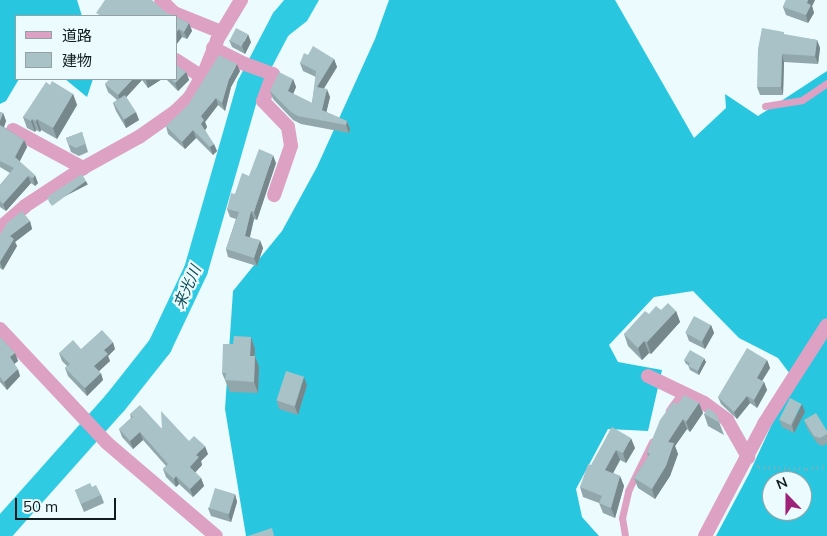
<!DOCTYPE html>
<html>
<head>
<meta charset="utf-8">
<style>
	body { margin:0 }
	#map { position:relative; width:827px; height:536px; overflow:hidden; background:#ebfbfe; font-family:Mulish,"Noto Sans JP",sans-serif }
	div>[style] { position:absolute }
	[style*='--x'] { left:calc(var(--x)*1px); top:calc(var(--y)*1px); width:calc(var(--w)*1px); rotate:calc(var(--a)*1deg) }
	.forest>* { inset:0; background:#28c7df }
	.water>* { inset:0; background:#2fcbe3 }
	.river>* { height:24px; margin:-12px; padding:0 12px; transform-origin:12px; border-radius:12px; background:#2fcbe3 }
	.path>* { height:2.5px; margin-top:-1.25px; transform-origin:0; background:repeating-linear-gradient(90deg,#98a6a9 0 1px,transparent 0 5px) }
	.service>* { height:7px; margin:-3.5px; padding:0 3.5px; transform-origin:3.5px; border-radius:3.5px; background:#dda1c4 }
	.minor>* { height:14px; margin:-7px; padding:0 7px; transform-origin:7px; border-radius:7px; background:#dda1c4 }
	.wall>* { inset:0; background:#91a7ab }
	.shaded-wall>* { inset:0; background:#76888b; transform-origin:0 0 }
	.building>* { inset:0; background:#a9c2c7; transform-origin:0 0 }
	span { translate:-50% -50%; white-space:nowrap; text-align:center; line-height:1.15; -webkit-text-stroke:4.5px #ebfbfe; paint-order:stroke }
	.water-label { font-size:15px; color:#0d4d57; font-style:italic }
	.legend { position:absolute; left:15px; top:15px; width:162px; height:65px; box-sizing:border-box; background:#ebfbfe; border:1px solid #94a2a4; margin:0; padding:6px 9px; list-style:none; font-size:15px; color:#121c1e }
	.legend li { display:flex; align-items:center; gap:10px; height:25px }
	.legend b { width:25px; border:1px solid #94a2a4 }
	.north { position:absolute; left:762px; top:471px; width:50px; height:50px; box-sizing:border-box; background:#ebfbfe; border:1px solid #94a2a4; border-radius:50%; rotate:338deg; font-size:14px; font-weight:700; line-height:20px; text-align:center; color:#121c1e }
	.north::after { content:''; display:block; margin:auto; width:18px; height:22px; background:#9e2278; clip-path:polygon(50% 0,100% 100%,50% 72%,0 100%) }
	.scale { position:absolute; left:15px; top:498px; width:101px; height:22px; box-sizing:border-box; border:2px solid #121c1e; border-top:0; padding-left:6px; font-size:15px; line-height:18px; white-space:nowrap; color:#121c1e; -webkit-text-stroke:4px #ebfbfe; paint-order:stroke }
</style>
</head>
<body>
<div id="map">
	<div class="forest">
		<i style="clip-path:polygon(0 0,77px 0,82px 16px,16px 16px,16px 79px,19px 79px,6px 101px,0 104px)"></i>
		<i style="clip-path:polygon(evenodd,389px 0,615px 0,694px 138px,726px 108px,725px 94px,758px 116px,827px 71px,827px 536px,716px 536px,749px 474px,793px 378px,778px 358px,739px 338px,693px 291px,654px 297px,609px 345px,618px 362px,662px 370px,648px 431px,608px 429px,576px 489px,582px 517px,599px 536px,246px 536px,225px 409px,233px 291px,282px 231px,317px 167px,375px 39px,389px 0,772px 481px,802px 481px,802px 511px,772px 511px,772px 481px)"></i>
		<i style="clip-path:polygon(65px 79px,93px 79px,87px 97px)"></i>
	</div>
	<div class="water">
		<i style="clip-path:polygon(293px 0,319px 0,307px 21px,265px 54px,264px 44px)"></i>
	</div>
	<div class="river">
		<i style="--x:0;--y:532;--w:173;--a:-48.3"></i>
		<i style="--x:115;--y:403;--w:73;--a:-51.7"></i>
		<i style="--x:160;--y:346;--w:84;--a:-64.7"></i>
		<i style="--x:196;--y:270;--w:192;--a:-74"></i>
		<i style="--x:249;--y:85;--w:73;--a:-62.4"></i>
		<i style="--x:283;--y:20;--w:26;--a:-50"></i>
	</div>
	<div class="path">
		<i style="--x:757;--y:465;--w:3;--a:45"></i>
		<i style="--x:759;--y:467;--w:48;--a:2.4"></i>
		<i style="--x:807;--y:469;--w:20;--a:-9"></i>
	</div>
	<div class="service">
		<i style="--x:765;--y:106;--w:37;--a:-9"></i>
		<i style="--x:802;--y:100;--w:30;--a:-34"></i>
		<i style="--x:669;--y:410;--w:22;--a:-54"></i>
		<i style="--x:625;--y:536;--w:18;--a:-99"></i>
		<i style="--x:622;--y:518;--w:28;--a:-77"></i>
		<i style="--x:628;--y:491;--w:55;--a:-63.9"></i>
	</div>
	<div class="minor">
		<i style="--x:161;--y:0;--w:18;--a:45"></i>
		<i style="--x:174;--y:13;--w:51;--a:22"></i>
		<i style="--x:213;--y:48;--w:36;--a:27"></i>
		<i style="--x:245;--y:64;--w:30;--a:20"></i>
		<i style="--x:273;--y:74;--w:29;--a:110"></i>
		<i style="--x:263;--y:101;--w:36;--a:46"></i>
		<i style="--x:288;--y:127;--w:19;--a:81"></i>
		<i style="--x:291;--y:146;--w:52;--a:109.1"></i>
		<i style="--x:176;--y:60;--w:31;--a:33"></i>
		<i style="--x:13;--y:130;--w:80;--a:28.5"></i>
		<i style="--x:0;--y:228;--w:33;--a:-41"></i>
		<i style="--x:25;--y:206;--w:69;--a:-33.2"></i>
		<i style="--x:83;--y:168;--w:64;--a:-29"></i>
		<i style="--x:139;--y:137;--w:45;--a:-35.1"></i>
		<i style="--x:176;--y:111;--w:20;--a:-45"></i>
		<i style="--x:190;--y:97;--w:28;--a:-60"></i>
		<i style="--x:204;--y:73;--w:35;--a:-68"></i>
		<i style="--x:217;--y:40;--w:47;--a:-59"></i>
		<i style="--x:0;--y:329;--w:156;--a:46.8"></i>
		<i style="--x:107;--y:443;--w:143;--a:40.5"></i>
		<i style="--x:648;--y:376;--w:62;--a:25.7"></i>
		<i style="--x:704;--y:403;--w:29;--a:36"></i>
		<i style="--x:727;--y:420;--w:43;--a:60.4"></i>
		<i style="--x:705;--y:536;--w:127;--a:-62.2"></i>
		<i style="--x:764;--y:424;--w:117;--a:-57.5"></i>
	</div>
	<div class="wall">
		<i style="clip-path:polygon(786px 0,815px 0,812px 6px,814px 13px,808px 23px,786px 15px,783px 7px)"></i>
		<i style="clip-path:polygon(176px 17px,189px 23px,192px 31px,187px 39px,182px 37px,176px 45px)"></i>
		<i style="clip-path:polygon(785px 35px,817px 40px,820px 48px,818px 64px,784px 62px,783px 95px,760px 95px,757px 87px)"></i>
		<i style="clip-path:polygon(229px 40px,251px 42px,245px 54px,232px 47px)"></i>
		<i style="clip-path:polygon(308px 55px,334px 59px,337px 67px,324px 88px,330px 97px,326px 112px,347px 121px,350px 129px,349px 133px,301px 124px,293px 120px,273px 99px,270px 91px,293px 79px,296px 87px,293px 94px,312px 103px,316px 77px,303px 71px,300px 63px)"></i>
		<i style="clip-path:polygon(240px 71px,231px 87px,225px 111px,218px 105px,205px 122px,207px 127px,205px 130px,217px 151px,213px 155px,196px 138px,185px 149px,168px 134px,166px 126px)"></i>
		<i style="clip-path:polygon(186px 72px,189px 80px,178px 91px,166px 79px,176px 79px)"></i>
		<i style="clip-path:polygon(110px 79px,162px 79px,148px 88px,142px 80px,126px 97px,139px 120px,126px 128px,116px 111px,113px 103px,117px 100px,108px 92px,105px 84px)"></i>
		<i style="clip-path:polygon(50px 85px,73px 94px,77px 105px,57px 139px,41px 130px,40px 132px,36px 130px,35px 132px,27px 128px,23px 117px)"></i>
		<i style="clip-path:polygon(0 112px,3px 113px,6px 121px,4px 127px,24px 140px,27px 147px,19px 161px,38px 183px,35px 186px,31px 183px,6px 211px,0 207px,0 185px,10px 173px,0 167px)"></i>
		<i style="clip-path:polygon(82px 132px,88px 152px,79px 156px,71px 152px,66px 138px)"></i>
		<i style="clip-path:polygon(276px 163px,257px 220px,254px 219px,250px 237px,263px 248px,257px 266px,228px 257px,226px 249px,236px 219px,230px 217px,227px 209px,235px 194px,249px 176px)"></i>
		<i style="clip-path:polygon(30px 221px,32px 229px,15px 242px,17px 246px,3px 270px,0 268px,0 235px)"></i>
		<i style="clip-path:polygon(661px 310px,676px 311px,680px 322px,651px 354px,649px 353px,642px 360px,628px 346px,624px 334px,649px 314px)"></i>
		<i style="clip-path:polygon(711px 325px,714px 333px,705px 349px,689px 341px,686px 333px)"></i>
		<i style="clip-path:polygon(0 337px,15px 353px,18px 361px,14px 364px,20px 376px,7px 390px,0 382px)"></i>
		<i style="clip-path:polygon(251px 337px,255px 349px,255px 356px,259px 367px,258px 393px,230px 392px,222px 373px,233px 344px)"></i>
		<i style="clip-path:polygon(81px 349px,115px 349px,108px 356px,110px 361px,99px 371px,103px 380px,87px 396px,68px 376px,65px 368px,67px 366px,62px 361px,59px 353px)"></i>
		<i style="clip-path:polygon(684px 360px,706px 362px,699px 375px,690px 370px,688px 365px,686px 364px)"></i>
		<i style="clip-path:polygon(767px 360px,770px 368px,762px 381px,764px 382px,767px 390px,757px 408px,750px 403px,737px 419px,721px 404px,718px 397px)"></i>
		<i style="clip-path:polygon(307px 385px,298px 415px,279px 409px,277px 401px)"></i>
		<i style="clip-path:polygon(699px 403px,703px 413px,690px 432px,687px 429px,675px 446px,678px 454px,670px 476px,655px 499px,638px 488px,634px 478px,648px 457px,647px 452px,678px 404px)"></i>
		<i style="clip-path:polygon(805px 412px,794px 433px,782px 427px,779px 419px)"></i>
		<i style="clip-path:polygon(130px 414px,189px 441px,208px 454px,201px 461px,202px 465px,195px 472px,201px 478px,204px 486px,193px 497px,179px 484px,176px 487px,166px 477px,163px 469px,166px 466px,143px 440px,133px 449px,122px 437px,119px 429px,131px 418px)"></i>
		<i style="clip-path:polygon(704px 414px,716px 414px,724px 435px,708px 426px)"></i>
		<i style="clip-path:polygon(804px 420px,827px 431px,827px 444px,822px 446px,817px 443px,807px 428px)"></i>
		<i style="clip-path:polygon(612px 427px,635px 448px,626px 463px,620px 460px,613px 473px,620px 476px,624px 486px,615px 518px,603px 513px,599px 503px,583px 497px,580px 487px)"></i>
		<i style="clip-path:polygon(92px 487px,101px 495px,104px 503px,84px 512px,75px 490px)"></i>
		<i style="clip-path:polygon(235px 494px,237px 502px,231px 522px,211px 516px,208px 508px)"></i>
	</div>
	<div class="shaded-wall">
		<i style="clip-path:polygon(808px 0,815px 0,812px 6px,814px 13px,808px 23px,806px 15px,807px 3px)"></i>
		<i style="clip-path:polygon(189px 23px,192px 31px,187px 39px,184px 32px)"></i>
		<i style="clip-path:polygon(179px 29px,182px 37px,176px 45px,176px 33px)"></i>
		<i style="clip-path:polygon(248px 34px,251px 42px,245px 54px,242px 46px)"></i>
		<i style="clip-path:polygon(817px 40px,820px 48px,818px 64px,815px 56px)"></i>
		<i style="clip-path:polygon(782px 54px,784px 62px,783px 95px,781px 87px)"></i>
		<i style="clip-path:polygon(334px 59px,337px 67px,320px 95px,317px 87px)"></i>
		<i style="clip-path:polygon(237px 64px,240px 71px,231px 87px,225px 111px,222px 103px,229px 79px)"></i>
		<i style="clip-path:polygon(186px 72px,189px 80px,178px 91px,175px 83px)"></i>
		<i style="clip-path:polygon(133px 79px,142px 79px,142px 80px,121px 103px,118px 95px)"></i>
		<i style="clip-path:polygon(148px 79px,162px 79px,148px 88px,146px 80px)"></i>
		<i style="clip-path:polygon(293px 79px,296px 87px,291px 99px,288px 91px)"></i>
		<i style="clip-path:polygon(327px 89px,330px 97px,325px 118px,322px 110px)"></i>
		<i style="clip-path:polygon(73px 94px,77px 105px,57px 139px,53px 128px)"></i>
		<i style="clip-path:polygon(216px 98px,218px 105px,205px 122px,207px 127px,204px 132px,201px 124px,201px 116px)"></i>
		<i style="clip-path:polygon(136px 112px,139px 120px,126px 128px,124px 120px)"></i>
		<i style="clip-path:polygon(3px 113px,6px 121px,2px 132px,0 127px,0 121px)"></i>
		<i style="clip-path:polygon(32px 119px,36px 130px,35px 132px,31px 121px)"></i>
		<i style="clip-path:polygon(37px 119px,41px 130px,40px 132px,36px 121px)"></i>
		<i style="clip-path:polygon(347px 121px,350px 129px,349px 133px,346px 125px)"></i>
		<i style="clip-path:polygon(193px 130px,196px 138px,185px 149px,182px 142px)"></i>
		<i style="clip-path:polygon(24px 140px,27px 147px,18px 165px,15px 157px)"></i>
		<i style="clip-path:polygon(214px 144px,217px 151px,213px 155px,210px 147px)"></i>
		<i style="clip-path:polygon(273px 155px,276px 163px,257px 220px,254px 212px)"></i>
		<i style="clip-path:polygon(35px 175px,38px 183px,35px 186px,33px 178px)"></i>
		<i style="clip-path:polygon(28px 176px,31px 183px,6px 211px,3px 204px)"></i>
		<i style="left:86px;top:181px;width:4px;height:42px;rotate:63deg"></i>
		<i style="clip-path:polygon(251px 211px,254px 219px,248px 244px,245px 236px)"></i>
		<i style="clip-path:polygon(30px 221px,32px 229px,15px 242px,17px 246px,3px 270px,0 262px,10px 236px)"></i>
		<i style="clip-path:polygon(260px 240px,263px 248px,257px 266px,254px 258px)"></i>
		<i style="clip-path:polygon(676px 311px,680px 322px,651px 354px,647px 342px)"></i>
		<i style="clip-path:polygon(711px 325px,714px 333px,705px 349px,702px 341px)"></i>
		<i style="clip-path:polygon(251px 337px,255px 349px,254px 367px,250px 356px)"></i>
		<i style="clip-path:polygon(644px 341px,649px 353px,642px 360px,638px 348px)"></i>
		<i style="clip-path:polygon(113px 342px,115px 349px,108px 356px,110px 361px,97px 373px,94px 366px,104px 350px)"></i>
		<i style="clip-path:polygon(15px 353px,18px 361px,13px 365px,10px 357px)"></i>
		<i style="clip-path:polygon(255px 356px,259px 367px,258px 393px,254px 382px)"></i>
		<i style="clip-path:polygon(704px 358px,706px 362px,699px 375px,698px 371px)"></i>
		<i style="clip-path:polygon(767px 360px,770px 368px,759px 386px,757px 378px)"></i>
		<i style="clip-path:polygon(18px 369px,20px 376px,7px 390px,4px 382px)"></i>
		<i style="clip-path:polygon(101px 373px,103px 380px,87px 396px,85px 388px)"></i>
		<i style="clip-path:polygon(304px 377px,307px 385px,298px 415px,295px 407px)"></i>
		<i style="clip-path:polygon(764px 382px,767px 390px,757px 408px,754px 400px)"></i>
		<i style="clip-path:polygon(747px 396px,750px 403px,737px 419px,734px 412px)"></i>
		<i style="clip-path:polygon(699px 403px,703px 413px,690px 432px,686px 422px)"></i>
		<i style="clip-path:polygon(802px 404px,805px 412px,794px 433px,792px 425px)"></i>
		<i style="clip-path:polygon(683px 419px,687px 429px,675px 446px,678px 454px,670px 476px,655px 499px,652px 489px,668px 442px)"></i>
		<i style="clip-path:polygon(140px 432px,143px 440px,133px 449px,130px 441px)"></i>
		<i style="clip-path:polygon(631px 438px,635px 448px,626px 463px,623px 453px)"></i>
		<i style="clip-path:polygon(205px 446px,208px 454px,201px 461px,202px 465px,193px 475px,190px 467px,196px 455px)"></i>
		<i style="clip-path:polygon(616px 450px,620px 460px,609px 481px,605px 470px)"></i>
		<i style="clip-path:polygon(176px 476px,179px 484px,176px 487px,174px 479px)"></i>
		<i style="clip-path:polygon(620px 476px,624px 486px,615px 518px,611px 508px)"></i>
		<i style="clip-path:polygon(201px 478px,204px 486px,193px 497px,190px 489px)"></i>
		<i style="clip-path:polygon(235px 494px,237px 502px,231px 522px,228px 514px)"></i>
	</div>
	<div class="building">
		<i style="clip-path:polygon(105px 0,152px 0,165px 12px,175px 16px,101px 16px,96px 13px)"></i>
		<i style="clip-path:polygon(786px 0,808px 0,807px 3px,811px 5px,806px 15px,783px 7px)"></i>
		<i style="clip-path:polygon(176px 17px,189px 23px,184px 32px,179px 29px,176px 33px)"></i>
		<i style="left:236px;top:28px;width:13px;height:14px;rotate:27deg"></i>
		<i style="clip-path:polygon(762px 28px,784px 32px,784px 34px,817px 40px,815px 56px,782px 54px,781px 87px,757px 87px,758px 49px)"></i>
		<i style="clip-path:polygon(313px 46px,334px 59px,317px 87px,327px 89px,322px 110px,347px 121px,346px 125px,298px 116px,291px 112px,270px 91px,279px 72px,293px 79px,288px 91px,312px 103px,316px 71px,300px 63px,304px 53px,308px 55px)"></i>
		<i style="clip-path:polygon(219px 55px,237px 64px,229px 79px,222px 103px,216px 98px,201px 116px,204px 120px,201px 124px,214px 144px,210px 147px,193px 130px,182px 142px,166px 126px,188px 105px)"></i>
		<i style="clip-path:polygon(176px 65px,186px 72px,175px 83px,171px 79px,176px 79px)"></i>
		<i style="clip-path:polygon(110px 79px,133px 79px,118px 95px,105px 84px)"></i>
		<i style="clip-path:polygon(52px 81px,73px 94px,53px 128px,37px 119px,36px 121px,32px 119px,31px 121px,23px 117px,46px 82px,50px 85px)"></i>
		<i style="left:125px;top:95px;width:20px;height:14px;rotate:57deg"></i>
		<i style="clip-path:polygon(0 112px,3px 113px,0 121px)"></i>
		<i style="clip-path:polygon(0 125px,24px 140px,15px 157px,35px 175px,33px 178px,28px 176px,3px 204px,0 201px,0 185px,14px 168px,0 161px)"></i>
		<i style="clip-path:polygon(82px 132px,85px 144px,76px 148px,68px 144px,66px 138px)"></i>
		<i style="clip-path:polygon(259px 149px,273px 155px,254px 212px,251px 211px,245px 236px,260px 240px,254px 258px,226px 249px,239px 212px,227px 209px,231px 193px,235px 194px,242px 173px,249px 176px)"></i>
		<i style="clip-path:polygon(82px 174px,86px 181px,52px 206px,47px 197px)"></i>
		<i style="clip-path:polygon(22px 211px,30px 221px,10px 236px,14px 239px,0 262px,0 235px,7px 223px)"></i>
		<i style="clip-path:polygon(668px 303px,676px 311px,647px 342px,644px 341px,638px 348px,624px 334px,645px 311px,649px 314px,656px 306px,661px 310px)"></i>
		<i style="left:694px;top:316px;width:19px;height:19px;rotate:28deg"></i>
		<i style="clip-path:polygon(102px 330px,113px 342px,104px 350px,108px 354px,94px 366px,101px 373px,85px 388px,65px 368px,70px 364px,59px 353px,73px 340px,81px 349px)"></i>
		<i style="clip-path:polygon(234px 336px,251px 337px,250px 356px,255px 356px,254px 382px,225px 380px,226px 373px,222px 373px,223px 344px,233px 344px)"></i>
		<i style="clip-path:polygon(0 337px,15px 353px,10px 357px,18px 369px,4px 382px,0 377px)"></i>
		<i style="clip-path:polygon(747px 348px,767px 360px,757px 378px,764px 382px,754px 400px,747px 396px,734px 412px,718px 397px)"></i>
		<i style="clip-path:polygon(690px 350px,704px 358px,698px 371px,688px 366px,690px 363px,684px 360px)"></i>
		<i style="left:286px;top:371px;width:19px;height:31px;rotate:18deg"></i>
		<i style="clip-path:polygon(684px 395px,699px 403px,686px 422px,683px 419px,668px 442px,674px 443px,666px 466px,652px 489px,634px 478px,650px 454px,647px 452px,660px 420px,673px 402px,678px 404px)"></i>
		<i style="left:790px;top:398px;width:13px;height:24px;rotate:27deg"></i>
		<i style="clip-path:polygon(140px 405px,162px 429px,161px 411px,189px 441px,194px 436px,205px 446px,196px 455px,199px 457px,190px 467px,201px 478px,190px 489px,176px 476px,174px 479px,163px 469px,168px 464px,140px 432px,130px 441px,119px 429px,133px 417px,130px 414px)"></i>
		<i style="clip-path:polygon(708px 408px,716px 414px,720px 423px,704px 414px)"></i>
		<i style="clip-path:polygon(816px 413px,827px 431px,827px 434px,820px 438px,814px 436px,804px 420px)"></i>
		<i style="clip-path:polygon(612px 427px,631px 438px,623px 453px,616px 450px,605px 470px,620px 476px,611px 508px,599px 503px,602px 496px,580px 487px,588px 464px,591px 465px)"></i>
		<i style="clip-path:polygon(90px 483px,92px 487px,96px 485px,101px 495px,81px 504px,75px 490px)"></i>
		<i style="left:215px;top:488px;width:21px;height:21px;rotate:17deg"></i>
		<i style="clip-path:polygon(272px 528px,274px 536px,248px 536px)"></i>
	</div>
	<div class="water-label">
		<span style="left:187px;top:287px;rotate:-66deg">来光川</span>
	</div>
	<ul class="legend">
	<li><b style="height:6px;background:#dda1c4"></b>道路</li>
	<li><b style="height:14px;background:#a9c2c7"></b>建物</li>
	</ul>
	<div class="north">N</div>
	<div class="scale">50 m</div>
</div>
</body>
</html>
